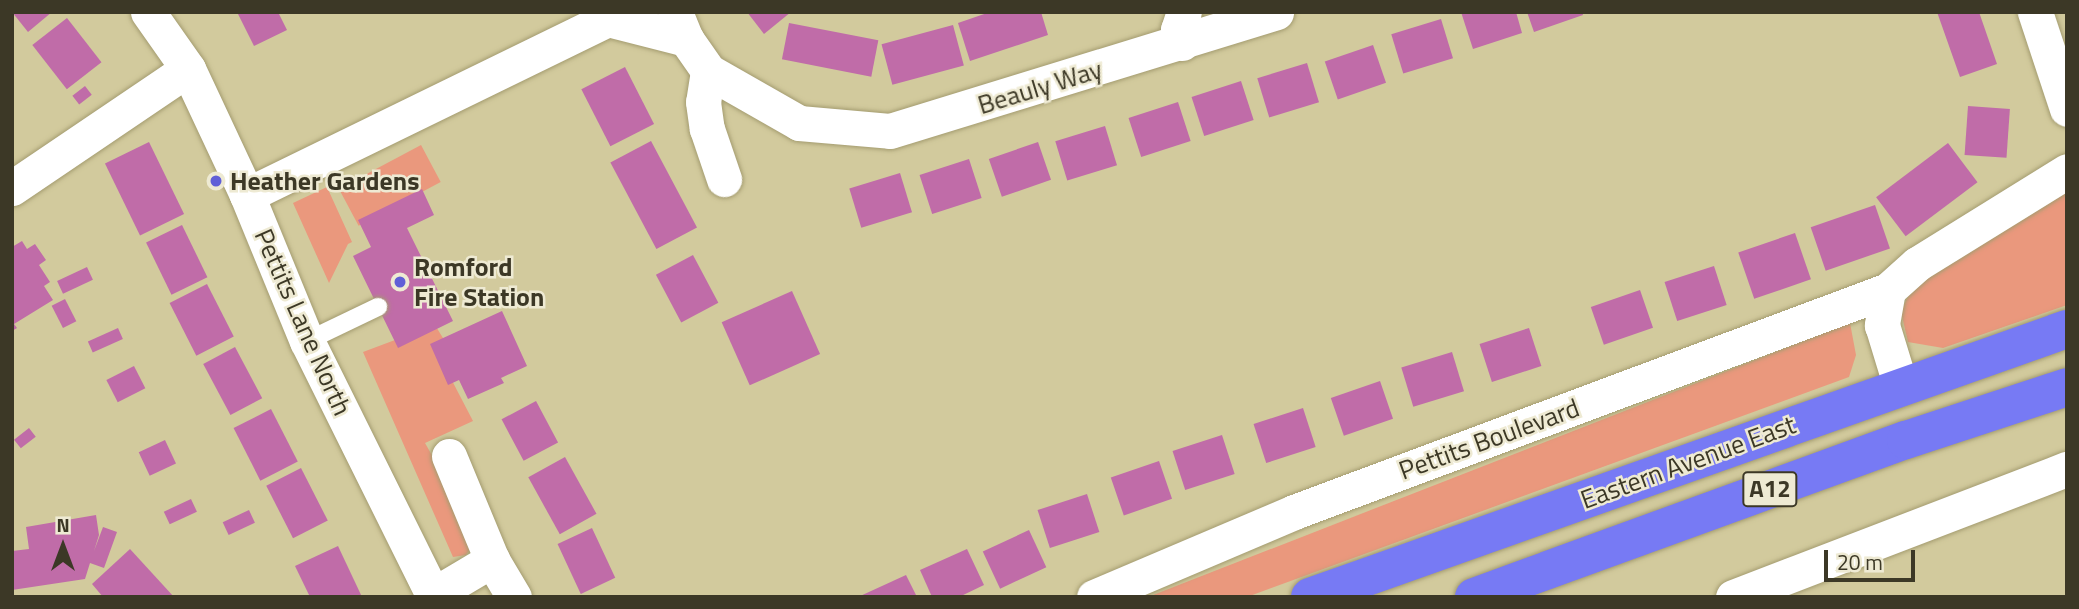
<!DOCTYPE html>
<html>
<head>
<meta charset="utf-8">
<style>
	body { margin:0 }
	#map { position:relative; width:2079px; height:609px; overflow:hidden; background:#d2ca9d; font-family:"Titillium Web",sans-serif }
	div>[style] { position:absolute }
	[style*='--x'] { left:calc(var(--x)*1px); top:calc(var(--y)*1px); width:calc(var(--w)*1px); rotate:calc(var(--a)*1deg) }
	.green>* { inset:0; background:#ea987d; transform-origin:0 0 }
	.building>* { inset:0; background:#c06ca8; transform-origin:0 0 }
	.roads { filter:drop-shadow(0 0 2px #a49c70) drop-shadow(0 0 2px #a49c70) }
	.lane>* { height:18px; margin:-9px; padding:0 9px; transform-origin:9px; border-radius:9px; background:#fff }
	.street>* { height:35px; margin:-17.5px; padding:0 17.5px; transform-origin:17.5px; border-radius:17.5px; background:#fff }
	.highway>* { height:38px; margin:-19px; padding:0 19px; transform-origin:19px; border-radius:19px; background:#777af4 }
	.dots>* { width:19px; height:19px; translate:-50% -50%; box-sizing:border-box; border:4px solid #eeead3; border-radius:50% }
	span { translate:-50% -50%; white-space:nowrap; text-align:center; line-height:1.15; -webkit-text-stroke:5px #eeead3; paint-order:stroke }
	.shield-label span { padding:2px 5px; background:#eeead3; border:2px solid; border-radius:5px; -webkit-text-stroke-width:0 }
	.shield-label { font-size:24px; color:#3c3826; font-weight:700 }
	.street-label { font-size:26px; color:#3c3826 }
	.poi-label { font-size:26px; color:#3c3826; font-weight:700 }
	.left { translate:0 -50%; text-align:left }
	.frame { position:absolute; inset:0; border:14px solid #3c3826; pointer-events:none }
	.north { position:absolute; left:28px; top:511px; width:70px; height:70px; -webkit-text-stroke:5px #eeead3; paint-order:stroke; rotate:0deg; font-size:19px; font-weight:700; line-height:28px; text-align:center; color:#3c3826 }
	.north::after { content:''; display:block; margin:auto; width:24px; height:32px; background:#3c3826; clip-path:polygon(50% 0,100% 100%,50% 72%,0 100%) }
	.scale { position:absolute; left:1824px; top:550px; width:91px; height:32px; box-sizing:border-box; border:4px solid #3c3826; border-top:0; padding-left:9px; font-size:21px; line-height:24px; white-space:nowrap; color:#3c3826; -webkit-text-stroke:5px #eeead3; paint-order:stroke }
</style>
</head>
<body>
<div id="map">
	<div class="green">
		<i style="left:421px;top:145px;width:42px;height:93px;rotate:62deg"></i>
		<i style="clip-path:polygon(2067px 185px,2067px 305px,1943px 348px,1908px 342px,1901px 312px,1912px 287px)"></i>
		<i style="clip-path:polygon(327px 187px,352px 242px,348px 244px,329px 283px,293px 203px)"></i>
		<i style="clip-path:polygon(1850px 323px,1856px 355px,1849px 377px,1247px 597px,1148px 597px)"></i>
		<i style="clip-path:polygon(435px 325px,446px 343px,435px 348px,473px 421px,425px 443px,473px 528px,473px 545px,466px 555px,453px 557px,363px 352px)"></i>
	</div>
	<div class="building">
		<i style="clip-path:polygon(12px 12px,52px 12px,28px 32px)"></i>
		<i style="clip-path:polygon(237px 12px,278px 12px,287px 30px,254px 46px)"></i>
		<i style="clip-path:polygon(747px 12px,791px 12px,764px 34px)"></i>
		<i style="clip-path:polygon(990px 12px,1041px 12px,1048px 35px,970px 61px,958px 23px)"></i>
		<i style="clip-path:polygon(1461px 12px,1516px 12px,1522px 33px,1473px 49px)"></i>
		<i style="clip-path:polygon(1527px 12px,1582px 12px,1583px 15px,1534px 32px)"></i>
		<i style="clip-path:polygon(1937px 12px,1979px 12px,1997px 64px,1960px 77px)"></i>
		<i style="left:67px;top:18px;width:56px;height:44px;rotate:52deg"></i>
		<i style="left:1441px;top:19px;width:41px;height:52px;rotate:73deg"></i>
		<i style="left:789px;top:23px;width:91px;height:37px;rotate:11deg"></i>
		<i style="left:953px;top:25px;width:42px;height:74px;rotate:75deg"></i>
		<i style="left:1373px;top:45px;width:40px;height:51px;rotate:71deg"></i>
		<i style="left:1307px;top:63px;width:41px;height:52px;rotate:73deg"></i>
		<i style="left:625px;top:67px;width:64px;height:49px;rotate:63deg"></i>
		<i style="left:1241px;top:81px;width:41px;height:52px;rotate:72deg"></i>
		<i style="left:85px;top:86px;width:11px;height:16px;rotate:52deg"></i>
		<i style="left:1178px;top:102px;width:41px;height:52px;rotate:72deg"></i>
		<i style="left:1968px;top:106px;width:42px;height:49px;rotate:4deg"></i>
		<i style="left:1105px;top:126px;width:41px;height:52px;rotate:73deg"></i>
		<i style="left:651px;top:141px;width:98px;height:46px;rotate:62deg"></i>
		<i style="left:149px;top:142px;width:80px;height:49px;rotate:64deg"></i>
		<i style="left:1038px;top:142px;width:40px;height:52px;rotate:71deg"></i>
		<i style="left:1948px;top:143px;width:49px;height:90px;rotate:53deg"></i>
		<i style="left:969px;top:159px;width:41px;height:52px;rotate:72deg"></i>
		<i style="left:900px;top:173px;width:41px;height:53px;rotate:73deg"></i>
		<i style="clip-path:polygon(422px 189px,434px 215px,407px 228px,453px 321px,398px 348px,353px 256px,371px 247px,358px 220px)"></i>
		<i style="left:1875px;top:205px;width:46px;height:68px;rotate:71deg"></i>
		<i style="left:182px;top:225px;width:58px;height:40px;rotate:64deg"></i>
		<i style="left:1795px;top:233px;width:49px;height:60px;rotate:71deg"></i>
		<i style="clip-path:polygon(22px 241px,27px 249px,35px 244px,46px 260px,39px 265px,50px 282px,44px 286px,53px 300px,14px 324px,17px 328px,12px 331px,12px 247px)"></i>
		<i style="left:693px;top:255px;width:54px;height:42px;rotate:62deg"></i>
		<i style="left:1714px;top:266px;width:41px;height:52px;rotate:72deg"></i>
		<i style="left:87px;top:267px;width:14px;height:33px;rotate:65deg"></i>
		<i style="left:207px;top:284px;width:59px;height:42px;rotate:63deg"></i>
		<i style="left:1640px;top:290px;width:40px;height:52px;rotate:71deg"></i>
		<i style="left:792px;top:291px;width:69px;height:77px;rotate:66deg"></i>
		<i style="left:65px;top:299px;width:25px;height:15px;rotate:63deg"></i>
		<i style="clip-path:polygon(502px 311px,527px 366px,501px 378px,504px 383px,468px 399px,459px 380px,448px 385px,430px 344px)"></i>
		<i style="left:118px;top:328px;width:12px;height:33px;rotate:66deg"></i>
		<i style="left:1529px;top:328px;width:40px;height:52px;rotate:72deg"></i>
		<i style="left:235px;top:347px;width:58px;height:36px;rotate:62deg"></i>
		<i style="left:1452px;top:352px;width:41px;height:53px;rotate:73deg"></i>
		<i style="left:134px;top:366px;width:25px;height:31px;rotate:63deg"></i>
		<i style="left:1380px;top:381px;width:40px;height:52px;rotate:71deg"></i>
		<i style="left:536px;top:401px;width:47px;height:39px;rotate:62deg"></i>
		<i style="left:1303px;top:408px;width:41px;height:52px;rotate:72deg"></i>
		<i style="left:271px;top:409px;width:59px;height:42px;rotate:63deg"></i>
		<i style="left:29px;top:428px;width:11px;height:19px;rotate:52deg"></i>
		<i style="left:1222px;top:435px;width:41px;height:52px;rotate:72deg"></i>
		<i style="left:165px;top:440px;width:26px;height:29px;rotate:65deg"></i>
		<i style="left:565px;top:457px;width:65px;height:42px;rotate:61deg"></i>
		<i style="left:1159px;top:461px;width:40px;height:51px;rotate:71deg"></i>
		<i style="left:301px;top:468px;width:59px;height:39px;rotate:63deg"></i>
		<i style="left:1087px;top:494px;width:40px;height:52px;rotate:72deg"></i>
		<i style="left:191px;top:499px;width:14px;height:30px;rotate:65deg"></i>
		<i style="left:249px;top:510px;width:14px;height:29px;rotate:65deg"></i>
		<i style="clip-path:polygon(96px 515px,99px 535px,94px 551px,103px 527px,117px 532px,104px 568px,90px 563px,85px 579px,12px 590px,12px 551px,29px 549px,26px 527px)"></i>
		<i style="left:592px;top:528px;width:55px;height:38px;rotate:65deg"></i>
		<i style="left:1029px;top:530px;width:41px;height:51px;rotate:65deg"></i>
		<i style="clip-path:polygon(338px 546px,362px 597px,310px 597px,295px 566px)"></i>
		<i style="clip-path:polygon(130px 549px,174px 597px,103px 597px,92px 584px)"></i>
		<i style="clip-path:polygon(967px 549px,984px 585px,959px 597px,932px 597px,920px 570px)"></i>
		<i style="clip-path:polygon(906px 575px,917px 597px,858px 597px)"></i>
	</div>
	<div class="roads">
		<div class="lane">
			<i style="--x:307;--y:341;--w:79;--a:-25.6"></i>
		</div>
		<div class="street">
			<i style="--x:148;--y:12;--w:70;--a:54.9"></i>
			<i style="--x:188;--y:69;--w:139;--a:64.9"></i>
			<i style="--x:247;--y:195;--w:158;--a:67.7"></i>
			<i style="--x:307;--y:341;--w:286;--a:63.6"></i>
			<i style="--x:675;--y:12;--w:29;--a:68"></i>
			<i style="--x:686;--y:39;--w:39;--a:55"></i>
			<i style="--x:708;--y:71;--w:105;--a:29.7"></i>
			<i style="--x:799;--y:123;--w:91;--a:5"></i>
			<i style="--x:890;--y:131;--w:404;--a:-17.1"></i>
			<i style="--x:2035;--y:12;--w:102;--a:71.7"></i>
			<i style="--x:608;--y:19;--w:81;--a:14.4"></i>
			<i style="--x:1182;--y:43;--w:14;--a:-107"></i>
			<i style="--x:1178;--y:30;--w:19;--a:-72"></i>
			<i style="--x:708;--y:71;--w:31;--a:99"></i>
			<i style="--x:703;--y:102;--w:27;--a:82"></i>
			<i style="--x:707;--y:129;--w:53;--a:71.2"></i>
			<i style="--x:12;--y:188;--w:212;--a:-34.1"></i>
			<i style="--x:247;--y:195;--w:402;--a:-26"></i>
			<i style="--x:608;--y:19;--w:8;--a:-67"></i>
			<i style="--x:1888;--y:290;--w:36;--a:100"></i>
			<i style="--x:1882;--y:325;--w:65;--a:73"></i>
			<i style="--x:449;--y:456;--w:113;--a:67.5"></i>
			<i style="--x:492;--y:560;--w:43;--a:59.3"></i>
			<i style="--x:433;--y:595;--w:69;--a:-30.7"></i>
			<i style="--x:1094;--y:597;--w:217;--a:-23"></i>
			<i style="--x:1294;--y:512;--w:634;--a:-20.49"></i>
			<i style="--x:1888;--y:290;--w:39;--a:-42"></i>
			<i style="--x:1917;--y:264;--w:176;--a:-31.8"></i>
			<i style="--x:1733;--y:597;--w:358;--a:-21"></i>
		</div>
		<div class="highway">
			<i style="--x:1310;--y:597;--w:803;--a:-19.5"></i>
			<i style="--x:1474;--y:597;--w:460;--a:-20"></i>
			<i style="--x:1906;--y:440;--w:169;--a:-18.2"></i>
		</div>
	</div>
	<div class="dots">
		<i style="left:216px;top:181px;background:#605fd7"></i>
		<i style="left:400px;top:282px;background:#605fd7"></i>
	</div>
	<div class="shield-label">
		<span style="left:1770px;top:489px">A12</span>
	</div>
	<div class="street-label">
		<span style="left:1040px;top:87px;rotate:-17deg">Beauly Way</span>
		<span style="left:303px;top:322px;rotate:66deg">Pettits Lane North</span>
		<span style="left:1489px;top:439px;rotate:-20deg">Pettits Boulevard</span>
		<span style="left:1688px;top:462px;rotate:-20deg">Eastern Avenue East</span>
	</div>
	<div class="poi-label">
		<span class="left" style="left:230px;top:181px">Heather Gardens</span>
		<span class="left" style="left:414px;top:282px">Romford<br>Fire Station</span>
	</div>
	<div class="frame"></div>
	<div class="north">N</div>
	<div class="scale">20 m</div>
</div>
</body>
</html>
